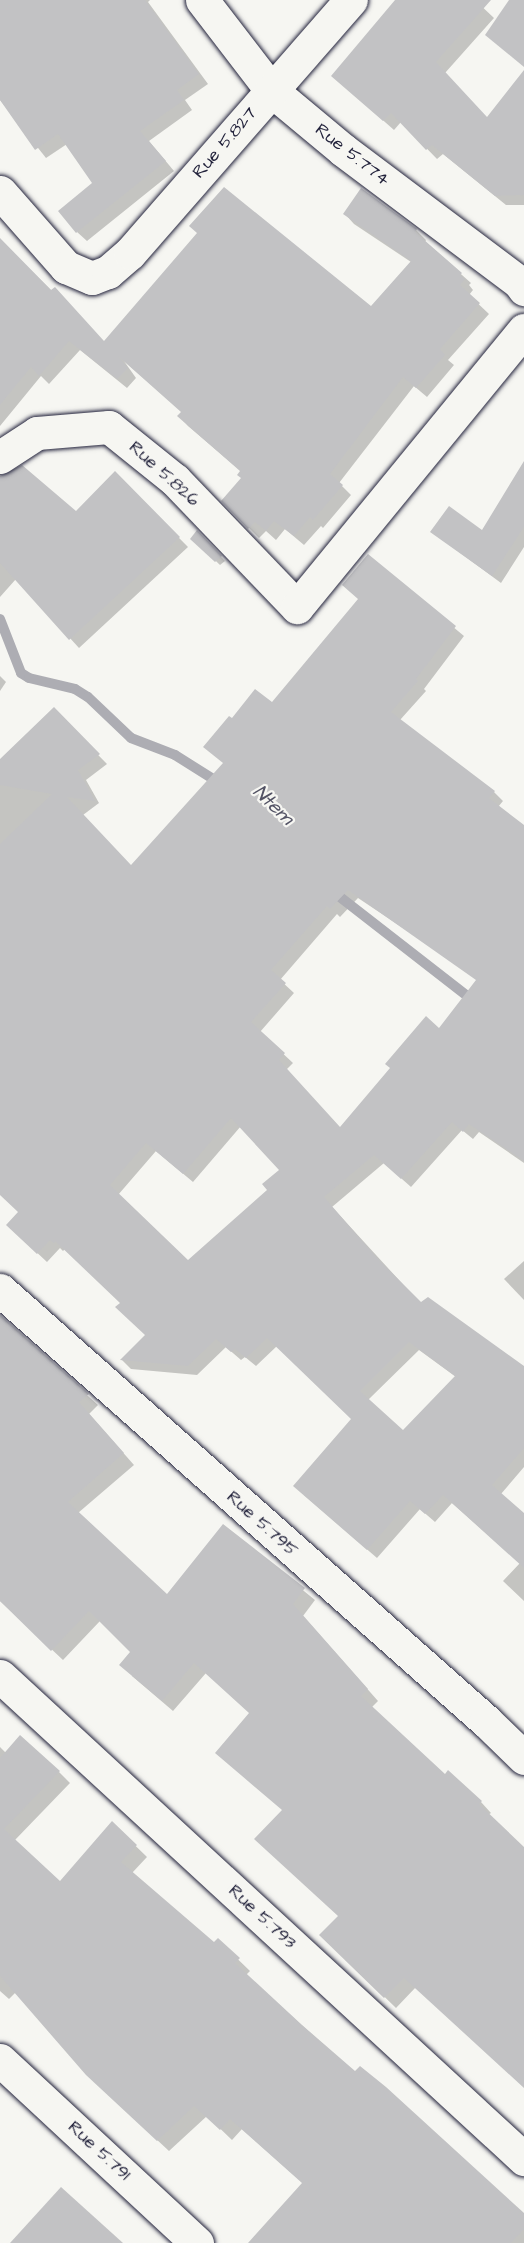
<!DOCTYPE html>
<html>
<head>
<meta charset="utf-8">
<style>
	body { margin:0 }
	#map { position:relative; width:524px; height:2243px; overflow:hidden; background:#f6f6f2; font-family:"Architects Daughter",sans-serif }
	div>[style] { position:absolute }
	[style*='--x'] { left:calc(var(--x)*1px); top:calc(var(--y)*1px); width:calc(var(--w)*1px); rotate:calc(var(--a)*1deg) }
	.shadow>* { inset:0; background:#0003 }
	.stream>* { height:10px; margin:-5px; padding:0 5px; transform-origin:5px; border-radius:5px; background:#adadb3 }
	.building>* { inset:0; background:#c2c2c4 }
	.roads { filter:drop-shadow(0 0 2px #22223b) drop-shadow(0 0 2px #22223b) }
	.minor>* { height:33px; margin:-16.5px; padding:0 16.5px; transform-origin:16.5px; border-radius:16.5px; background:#f6f6f2 }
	span { translate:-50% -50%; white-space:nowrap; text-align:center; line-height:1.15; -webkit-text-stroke:4.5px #f6f6f2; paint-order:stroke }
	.street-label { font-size:18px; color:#22223b }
	.water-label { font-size:20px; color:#535365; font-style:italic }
</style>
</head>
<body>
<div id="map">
	<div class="shadow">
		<i style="clip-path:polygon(0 0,150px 0,148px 2px,208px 84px,185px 100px,192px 110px,149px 141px,174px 171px,87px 241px,77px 232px,94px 184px,67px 144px,46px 158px,0 100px)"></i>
		<i style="clip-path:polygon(397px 0,475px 0,494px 18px,445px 73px,487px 119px,524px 73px,524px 205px,506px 205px,443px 154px,437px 159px,401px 122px,394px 130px,343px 85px)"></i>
		<i style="clip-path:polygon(361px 190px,416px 230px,426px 240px,425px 242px,471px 283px,469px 285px,473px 290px,469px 295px,489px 314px,448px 360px,454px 365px,427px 397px,414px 386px,339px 483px,351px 495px,323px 528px,321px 526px,304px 545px,285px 529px,276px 540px,266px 531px,259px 538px,249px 528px,223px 501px,243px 478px,242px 472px,188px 426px,179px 416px,182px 412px,124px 361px,136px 378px,127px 388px,80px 350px,49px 384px,41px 376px,0 426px,0 240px,104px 342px,371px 308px,411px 262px,354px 224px,345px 214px)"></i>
		<i style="clip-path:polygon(115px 473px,188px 547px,79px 648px,16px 579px,0 597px,0 483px,76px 513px)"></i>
		<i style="clip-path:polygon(524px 490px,524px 547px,501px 583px,432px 532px,482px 532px)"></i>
		<i style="clip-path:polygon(201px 536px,225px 561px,220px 565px,192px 538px)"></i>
		<i style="clip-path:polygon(evenodd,368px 556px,464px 636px,424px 689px,426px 691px,400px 720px,494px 792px,503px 801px,498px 807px,524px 827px,524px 951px,409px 932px,358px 898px,340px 917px,337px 914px,280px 980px,294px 993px,260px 1032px,293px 1063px,286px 1070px,341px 1129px,439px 1030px,524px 993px,524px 1163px,479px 1132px,473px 1139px,462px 1130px,411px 1187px,384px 1163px,332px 1207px,421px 1304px,524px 1368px,524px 1467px,501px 1494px,524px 1515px,524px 1601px,503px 1581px,520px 1563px,452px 1503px,435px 1522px,420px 1509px,377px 1558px,304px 1495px,353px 1420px,277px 1346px,256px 1366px,245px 1357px,241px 1360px,226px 1347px,197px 1375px,131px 1369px,122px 1360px,147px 1336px,122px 1303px,65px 1249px,63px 1251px,60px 1248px,47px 1262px,17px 1234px,20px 1212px,0 1194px,0 761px,54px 710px,107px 764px,86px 780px,99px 803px,83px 815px,131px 867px,224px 764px,232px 720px,272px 704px,359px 599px,368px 556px,241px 1126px,281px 1170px,269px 1190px,188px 1262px,118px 1195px,156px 1151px,193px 1182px,241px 1126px,368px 556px,419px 1350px,456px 1377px,403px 1432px,368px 1400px,419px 1350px)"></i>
		<i style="clip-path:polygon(0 676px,6px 682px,0 691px)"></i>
		<i style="clip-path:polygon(524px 1261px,524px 1300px,504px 1279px)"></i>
		<i style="clip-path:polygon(0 1317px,98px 1405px,89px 1414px,134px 1465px,78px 1513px,167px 1597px,224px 1526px,315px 1600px,303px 1616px,378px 1701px,371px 1708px,445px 1776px,481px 1802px,491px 1813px,488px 1815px,524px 1849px,524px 2086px,416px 1987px,396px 2008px,321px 1935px,340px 1916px,284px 1811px,250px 1713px,206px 1673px,173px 1711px,132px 1676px,132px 1652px,100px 1621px,63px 1660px,0 1601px)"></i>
		<i style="clip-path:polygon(0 1747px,6px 1753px,59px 1772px,70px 1783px,15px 1840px,60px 1883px,112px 1823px,147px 1857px,132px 1873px,214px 1944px,218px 1940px,250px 1971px,246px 1975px,355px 2073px,524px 2215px,524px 2243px,271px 2243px,304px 2184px,242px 2129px,232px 2140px,207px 2116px,169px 2151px,99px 2086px,16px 1992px,9px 1999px,0 1991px)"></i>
	</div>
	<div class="stream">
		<i style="--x:0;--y:619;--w:58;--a:68.7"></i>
		<i style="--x:21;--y:673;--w:9;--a:32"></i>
		<i style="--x:29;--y:678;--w:47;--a:13.4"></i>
		<i style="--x:75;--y:689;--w:15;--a:32"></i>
		<i style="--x:88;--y:697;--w:59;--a:43.6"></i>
		<i style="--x:131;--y:738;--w:47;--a:21.1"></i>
		<i style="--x:175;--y:755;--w:54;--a:32.2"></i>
		<i style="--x:331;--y:890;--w:182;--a:37.9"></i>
	</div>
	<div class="building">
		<i style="clip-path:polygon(0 0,145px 0,199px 74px,177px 90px,184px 100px,140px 131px,166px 161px,76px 233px,58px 211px,92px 183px,58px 134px,35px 150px,0 100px)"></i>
		<i style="clip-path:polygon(395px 0,491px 0,436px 62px,487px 117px,524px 70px,524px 195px,495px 196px,432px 145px,426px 150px,391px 113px,383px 121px,331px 76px)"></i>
		<i style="clip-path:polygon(509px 0,524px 0,524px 67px,485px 35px)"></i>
		<i style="clip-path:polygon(224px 187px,371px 306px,411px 261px,343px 214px,361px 188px,417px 229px,415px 232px,462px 273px,460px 275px,465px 279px,460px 285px,480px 303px,440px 349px,445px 355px,416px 388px,403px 377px,330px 474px,343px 485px,313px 520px,310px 517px,294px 536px,274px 521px,266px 531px,255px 522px,248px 529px,221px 501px,241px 478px,237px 475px,240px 471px,177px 416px,181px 412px,118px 356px,128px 368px,117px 379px,69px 341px,39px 376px,31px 367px,0 405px,0 238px,51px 290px,55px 287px,104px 341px,197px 233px,189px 226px)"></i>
		<i style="clip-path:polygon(524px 461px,524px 527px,492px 576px,430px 532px,449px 506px,482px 530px)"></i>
		<i style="clip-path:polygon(22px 465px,76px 511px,115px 471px,180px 537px,69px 640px,0 563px,0 476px)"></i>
		<i style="clip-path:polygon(197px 530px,222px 556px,215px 562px,190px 539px)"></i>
		<i style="clip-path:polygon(evenodd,368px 554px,456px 626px,416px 679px,418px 681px,391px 712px,495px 791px,489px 798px,524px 825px,524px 1161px,469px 1124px,463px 1132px,452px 1122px,401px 1179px,374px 1155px,324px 1197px,378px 1259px,421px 1302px,428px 1297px,524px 1366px,524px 1448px,492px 1485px,524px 1513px,524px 1568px,443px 1495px,425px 1514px,410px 1501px,367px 1550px,293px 1486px,351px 1419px,267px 1338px,246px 1358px,235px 1349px,231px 1352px,216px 1339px,188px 1366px,120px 1360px,145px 1335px,115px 1307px,120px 1303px,55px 1241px,54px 1243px,50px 1240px,37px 1254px,6px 1225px,18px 1212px,0 1195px,0 844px,52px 794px,0 785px,0 759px,54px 707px,100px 754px,78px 770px,95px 801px,67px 797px,131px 865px,223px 763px,203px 747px,229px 716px,232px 718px,255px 689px,272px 702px,358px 599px,342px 585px,368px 554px,348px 890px,476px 980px,439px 1028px,426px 1016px,385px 1064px,390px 1068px,340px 1127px,279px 1060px,285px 1053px,251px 1022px,286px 983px,271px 970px,327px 906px,330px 909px,348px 890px,368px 554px,231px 1118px,279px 1170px,262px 1184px,267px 1190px,188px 1260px,110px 1185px,146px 1143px,183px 1174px,231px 1118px,368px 554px,409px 1342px,455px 1376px,403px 1430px,360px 1391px,409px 1342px)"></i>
		<i style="clip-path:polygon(0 1315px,89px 1394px,79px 1402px,124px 1453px,68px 1502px,167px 1594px,223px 1524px,305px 1588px,293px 1604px,368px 1689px,361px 1696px,445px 1774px,448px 1770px,482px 1801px,479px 1804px,524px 1847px,524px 2088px,404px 1978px,384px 1998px,319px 1935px,338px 1916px,254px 1839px,282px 1810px,215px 1753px,249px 1713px,194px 1663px,162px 1701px,119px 1665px,130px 1652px,89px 1611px,51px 1651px,0 1601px)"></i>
		<i style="clip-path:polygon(20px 1735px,60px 1771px,4px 1829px,60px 1881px,112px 1821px,137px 1845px,121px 1862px,214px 1942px,218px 1938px,240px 1958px,235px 1963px,302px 2025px,355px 2071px,360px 2066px,386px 2087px,524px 2213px,524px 2229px,511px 2243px,248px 2243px,302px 2183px,230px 2119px,220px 2130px,194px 2106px,157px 2141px,86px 2075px,0 1976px,0 1758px)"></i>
		<i style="clip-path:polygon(61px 2187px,123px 2243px,10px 2243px)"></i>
	</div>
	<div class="roads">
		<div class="minor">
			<i style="--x:202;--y:0;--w:113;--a:52.5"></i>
			<i style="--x:271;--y:90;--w:94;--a:39.8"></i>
			<i style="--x:343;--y:150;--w:220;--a:36.9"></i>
			<i style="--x:519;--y:282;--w:9;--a:54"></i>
			<i style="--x:0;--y:192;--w:100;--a:48.7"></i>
			<i style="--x:66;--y:267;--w:28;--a:23"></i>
			<i style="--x:92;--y:278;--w:17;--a:-21"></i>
			<i style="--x:108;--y:272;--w:29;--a:-41"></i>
			<i style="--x:130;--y:253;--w:336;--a:-48.9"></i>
			<i style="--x:0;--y:457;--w:44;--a:-33"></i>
			<i style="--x:37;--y:433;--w:72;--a:-4.8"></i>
			<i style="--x:109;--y:427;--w:85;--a:38.8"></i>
			<i style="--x:175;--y:480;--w:176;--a:46.2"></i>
			<i style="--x:297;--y:607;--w:358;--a:-50.7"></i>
			<i style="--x:0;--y:1290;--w:650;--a:41.57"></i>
			<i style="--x:486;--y:1721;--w:53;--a:44.2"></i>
			<i style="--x:0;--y:1676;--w:713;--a:42.67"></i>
			<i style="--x:0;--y:2060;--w:269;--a:42.9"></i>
		</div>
	</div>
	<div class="street-label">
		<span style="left:225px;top:143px;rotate:-49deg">Rue 5.827</span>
		<span style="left:352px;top:155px;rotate:38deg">Rue 5.774</span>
		<span style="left:164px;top:474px;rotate:42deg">Rue 5.826</span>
		<span style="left:262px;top:1524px;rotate:42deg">Rue 5.795</span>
		<span style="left:262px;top:1917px;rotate:43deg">Rue 5.793</span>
		<span style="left:99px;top:2151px;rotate:43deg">Rue 5.791</span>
	</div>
	<div class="water-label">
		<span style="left:273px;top:805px;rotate:44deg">Ntem</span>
	</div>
</div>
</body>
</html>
